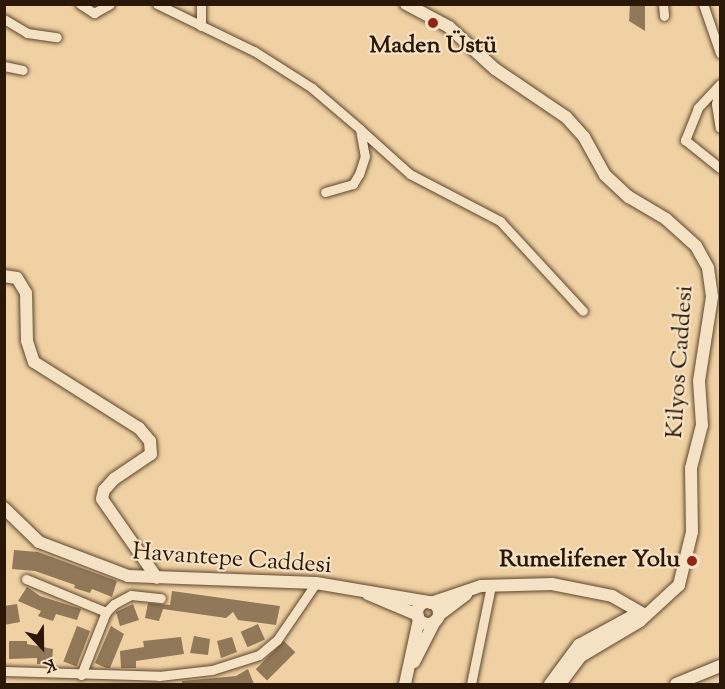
<!DOCTYPE html>
<html>
<head>
<meta charset="utf-8">
<style>
	body { margin:0 }
	#map { position:relative; width:725px; height:689px; overflow:hidden; background:#f0d1a3; font-family:"Sorts Mill Goudy",serif }
	div>[style] { position:absolute }
	[style*='--x'] { left:calc(var(--x)*1px); top:calc(var(--y)*1px); width:calc(var(--w)*1px); rotate:calc(var(--a)*1deg) }
	.building>* { inset:0; background:#917858; transform-origin:0 0 }
	.roads { filter:drop-shadow(0 0 2px #5c462d) drop-shadow(0 0 2px #5c462d) }
	.street>* { height:9px; margin:-4.5px; padding:0 4.5px; transform-origin:4.5px; border-radius:4.5px; background:#f5e1c3 }
	.secondary>* { height:12px; margin:-6px; padding:0 6px; transform-origin:6px; border-radius:6px; background:#f5e1c3 }
	.secondary>.ring { margin:-6px; padding:0; box-sizing:content-box; background:none; border:12px solid #f5e1c3; border-radius:50% }
	.dots>* { width:16px; height:16px; translate:-50% -50%; box-sizing:border-box; border:3px solid #f5e1c3; border-radius:50% }
	span { translate:-50% -50%; white-space:nowrap; text-align:center; line-height:1.15; -webkit-text-stroke:4.5px #f5e1c3; paint-order:stroke }
	.poi-label { font-size:24px; color:#2b1706; font-weight:700 }
	.right { translate:-100% -50%; text-align:right }
	.street-label { font-size:24px; color:#2b1706 }
	.frame { position:absolute; inset:0; border:6px solid #2b1706; pointer-events:none }
	.north { position:absolute; left:12px; top:617px; width:60px; height:60px; -webkit-text-stroke:4px #f5e1c3; paint-order:stroke; rotate:158deg; font-size:16px; font-weight:700; line-height:24px; text-align:center; color:#2b1706 }
	.north::after { content:''; display:block; margin:auto; width:21px; height:27px; background:#2b1706; clip-path:polygon(50% 0,100% 100%,50% 72%,0 100%) }
</style>
</head>
<body>
<div id="map">
	<div class="building">
		<i style="clip-path:polygon(630px 4px,645px 4px,645px 31px,629px 21px)"></i>
		<i style="clip-path:polygon(14px 550px,38px 552px,117px 581px,112px 597px,92px 589px,90px 593px,74px 588px,75px 585px,35px 571px,12px 569px)"></i>
		<i style="clip-path:polygon(27px 587px,40px 596px,81px 609px,77px 620px,56px 614px,53px 621px,38px 616px,41px 611px,18px 601px)"></i>
		<i style="clip-path:polygon(172px 591px,280px 606px,276px 625px,238px 620px,233px 612px,226px 618px,163px 609px,159px 621px,145px 618px,148px 603px,170px 605px)"></i>
		<i style="clip-path:polygon(17px 604px,20px 622px,4px 625px,4px 606px)"></i>
		<i style="clip-path:polygon(133px 604px,139px 620px,120px 626px,116px 612px)"></i>
		<i style="left:258px;top:624px;width:17px;height:19px;rotate:66deg"></i>
		<i style="left:77px;top:626px;width:14px;height:38px;rotate:21deg"></i>
		<i style="clip-path:polygon(111px 626px,124px 634px,110px 668px,106px 668px,95px 663px)"></i>
		<i style="clip-path:polygon(194px 636px,210px 639px,208px 655px,190px 653px)"></i>
		<i style="clip-path:polygon(181px 637px,184px 654px,136px 661px,136px 668px,121px 668px,120px 651px,144px 647px,143px 641px)"></i>
		<i style="clip-path:polygon(232px 637px,237px 652px,221px 658px,217px 641px)"></i>
		<i style="clip-path:polygon(9px 641px,27px 641px,27px 644px,53px 649px,52px 664px,37px 664px,37px 658px,9px 659px)"></i>
		<i style="left:284px;top:641px;width:16px;height:40px;rotate:45deg"></i>
		<i style="clip-path:polygon(248px 669px,254px 684px,182px 684px,182px 681px,236px 676px)"></i>
	</div>
	<div class="roads">
		<div class="street">
			<i style="--x:80;--y:4;--w:17;--a:33"></i>
			<i style="--x:94;--y:13;--w:18;--a:-29"></i>
			<i style="--x:157;--y:4;--w:108;--a:25.9"></i>
			<i style="--x:254;--y:51;--w:69;--a:32.5"></i>
			<i style="--x:312;--y:88;--w:63;--a:40.5"></i>
			<i style="--x:360;--y:129;--w:27;--a:80"></i>
			<i style="--x:365;--y:156;--w:19;--a:108"></i>
			<i style="--x:359;--y:174;--w:12;--a:121"></i>
			<i style="--x:353;--y:184;--w:29;--a:164"></i>
			<i style="--x:663;--y:4;--w:12;--a:85"></i>
			<i style="--x:703;--y:4;--w:52;--a:70.9"></i>
			<i style="--x:4;--y:19;--w:27;--a:31"></i>
			<i style="--x:27;--y:33;--w:30;--a:8"></i>
			<i style="--x:201;--y:26;--w:22;--a:-90"></i>
			<i style="--x:4;--y:66;--w:19;--a:12"></i>
			<i style="--x:720;--y:84;--w:33;--a:133"></i>
			<i style="--x:698;--y:108;--w:35;--a:112"></i>
			<i style="--x:685;--y:140;--w:45;--a:38.7"></i>
			<i style="--x:720;--y:85;--w:19;--a:102"></i>
			<i style="--x:716;--y:104;--w:24;--a:81"></i>
			<i style="--x:362;--y:131;--w:64;--a:41.9"></i>
			<i style="--x:410;--y:174;--w:102;--a:27.6"></i>
			<i style="--x:500;--y:221;--w:122;--a:47.3"></i>
			<i style="--x:26;--y:579;--w:87;--a:22.4"></i>
			<i style="--x:4;--y:671;--w:155;--a:1.8"></i>
			<i style="--x:159;--y:676;--w:53;--a:-6.5"></i>
			<i style="--x:212;--y:670;--w:49;--a:-17.7"></i>
			<i style="--x:259;--y:655;--w:23;--a:-40"></i>
			<i style="--x:277;--y:640;--w:69;--a:-55.6"></i>
			<i style="--x:81;--y:675;--w:68;--a:-68.4"></i>
			<i style="--x:106;--y:612;--w:11;--a:-45"></i>
			<i style="--x:114;--y:604;--w:19;--a:-28"></i>
			<i style="--x:131;--y:595;--w:30;--a:6"></i>
			<i style="--x:471;--y:684;--w:100;--a:-78.5"></i>
		</div>
		<div class="secondary">
			<i style="--x:406;--y:4;--w:49;--a:28.1"></i>
			<i style="--x:449;--y:27;--w:62;--a:42.4"></i>
			<i style="--x:495;--y:69;--w:86;--a:34.1"></i>
			<i style="--x:566;--y:117;--w:27;--a:48"></i>
			<i style="--x:584;--y:137;--w:43;--a:61.1"></i>
			<i style="--x:605;--y:175;--w:33;--a:43"></i>
			<i style="--x:629;--y:197;--w:43;--a:30.7"></i>
			<i style="--x:666;--y:219;--w:40;--a:42"></i>
			<i style="--x:696;--y:246;--w:25;--a:61"></i>
			<i style="--x:708;--y:268;--w:29;--a:82"></i>
			<i style="--x:712;--y:297;--w:85;--a:98.8"></i>
			<i style="--x:699;--y:381;--w:44;--a:86.1"></i>
			<i style="--x:702;--y:425;--w:44;--a:104.3"></i>
			<i style="--x:691;--y:468;--w:64;--a:89.1"></i>
			<i style="--x:692;--y:532;--w:55;--a:103.8"></i>
			<i style="--x:679;--y:585;--w:53;--a:137.3"></i>
			<i style="--x:640;--y:621;--w:69;--a:149.3"></i>
			<i style="--x:581;--y:656;--w:35;--a:127"></i>
			<i style="--x:4;--y:276;--w:13;--a:9"></i>
			<i style="--x:17;--y:278;--w:17;--a:59"></i>
			<i style="--x:26;--y:293;--w:48;--a:88.8"></i>
			<i style="--x:27;--y:341;--w:22;--a:72"></i>
			<i style="--x:34;--y:362;--w:124;--a:32.2"></i>
			<i style="--x:139;--y:428;--w:17;--a:50"></i>
			<i style="--x:150;--y:441;--w:13;--a:86"></i>
			<i style="--x:151;--y:454;--w:45;--a:146"></i>
			<i style="--x:114;--y:479;--w:15;--a:132"></i>
			<i style="--x:104;--y:490;--w:9;--a:103"></i>
			<i style="--x:102;--y:499;--w:96;--a:55.2"></i>
			<i style="--x:4;--y:508;--w:49;--a:44.2"></i>
			<i style="--x:39;--y:542;--w:95;--a:20.9"></i>
			<i style="--x:128;--y:576;--w:188;--a:2.1"></i>
			<i style="--x:316;--y:583;--w:114;--a:9.6"></i>
			<i style="--x:368;--y:594;--w:54;--a:22.8"></i>
			<i class="ring" style="left:417px;top:602px;width:10px;height:10px"></i>
			<i style="--x:431;--y:603;--w:53;--a:-18.8"></i>
			<i style="--x:481;--y:586;--w:71;--a:-1.6"></i>
			<i style="--x:552;--y:584;--w:61;--a:11.3"></i>
			<i style="--x:612;--y:596;--w:39;--a:30"></i>
			<i style="--x:439;--y:615;--w:34;--a:-37"></i>
			<i style="--x:414;--y:662;--w:46;--a:-62.9"></i>
			<i style="--x:405;--y:684;--w:66;--a:-77.8"></i>
			<i style="--x:550;--y:684;--w:49;--a:-53.4"></i>
			<i style="--x:579;--y:645;--w:67;--a:-28.5"></i>
			<i style="--x:676;--y:684;--w:48;--a:-22.2"></i>
		</div>
	</div>
	<div class="dots">
		<i style="left:433px;top:23px;background:#8f2418"></i>
		<i style="left:692px;top:561px;background:#8f2418"></i>
	</div>
	<div class="poi-label">
		<span style="left:433px;top:47px">Maden Üstü</span>
		<span class="right" style="left:680px;top:561px">Rumelifener Yolu</span>
	</div>
	<div class="street-label">
		<span style="left:681px;top:362px;rotate:-86deg">Kilyos Caddesi</span>
		<span style="left:232px;top:560px;rotate:4deg">Havantepe Caddesi</span>
	</div>
	<div class="frame"></div>
	<div class="north">K</div>
</div>
</body>
</html>
